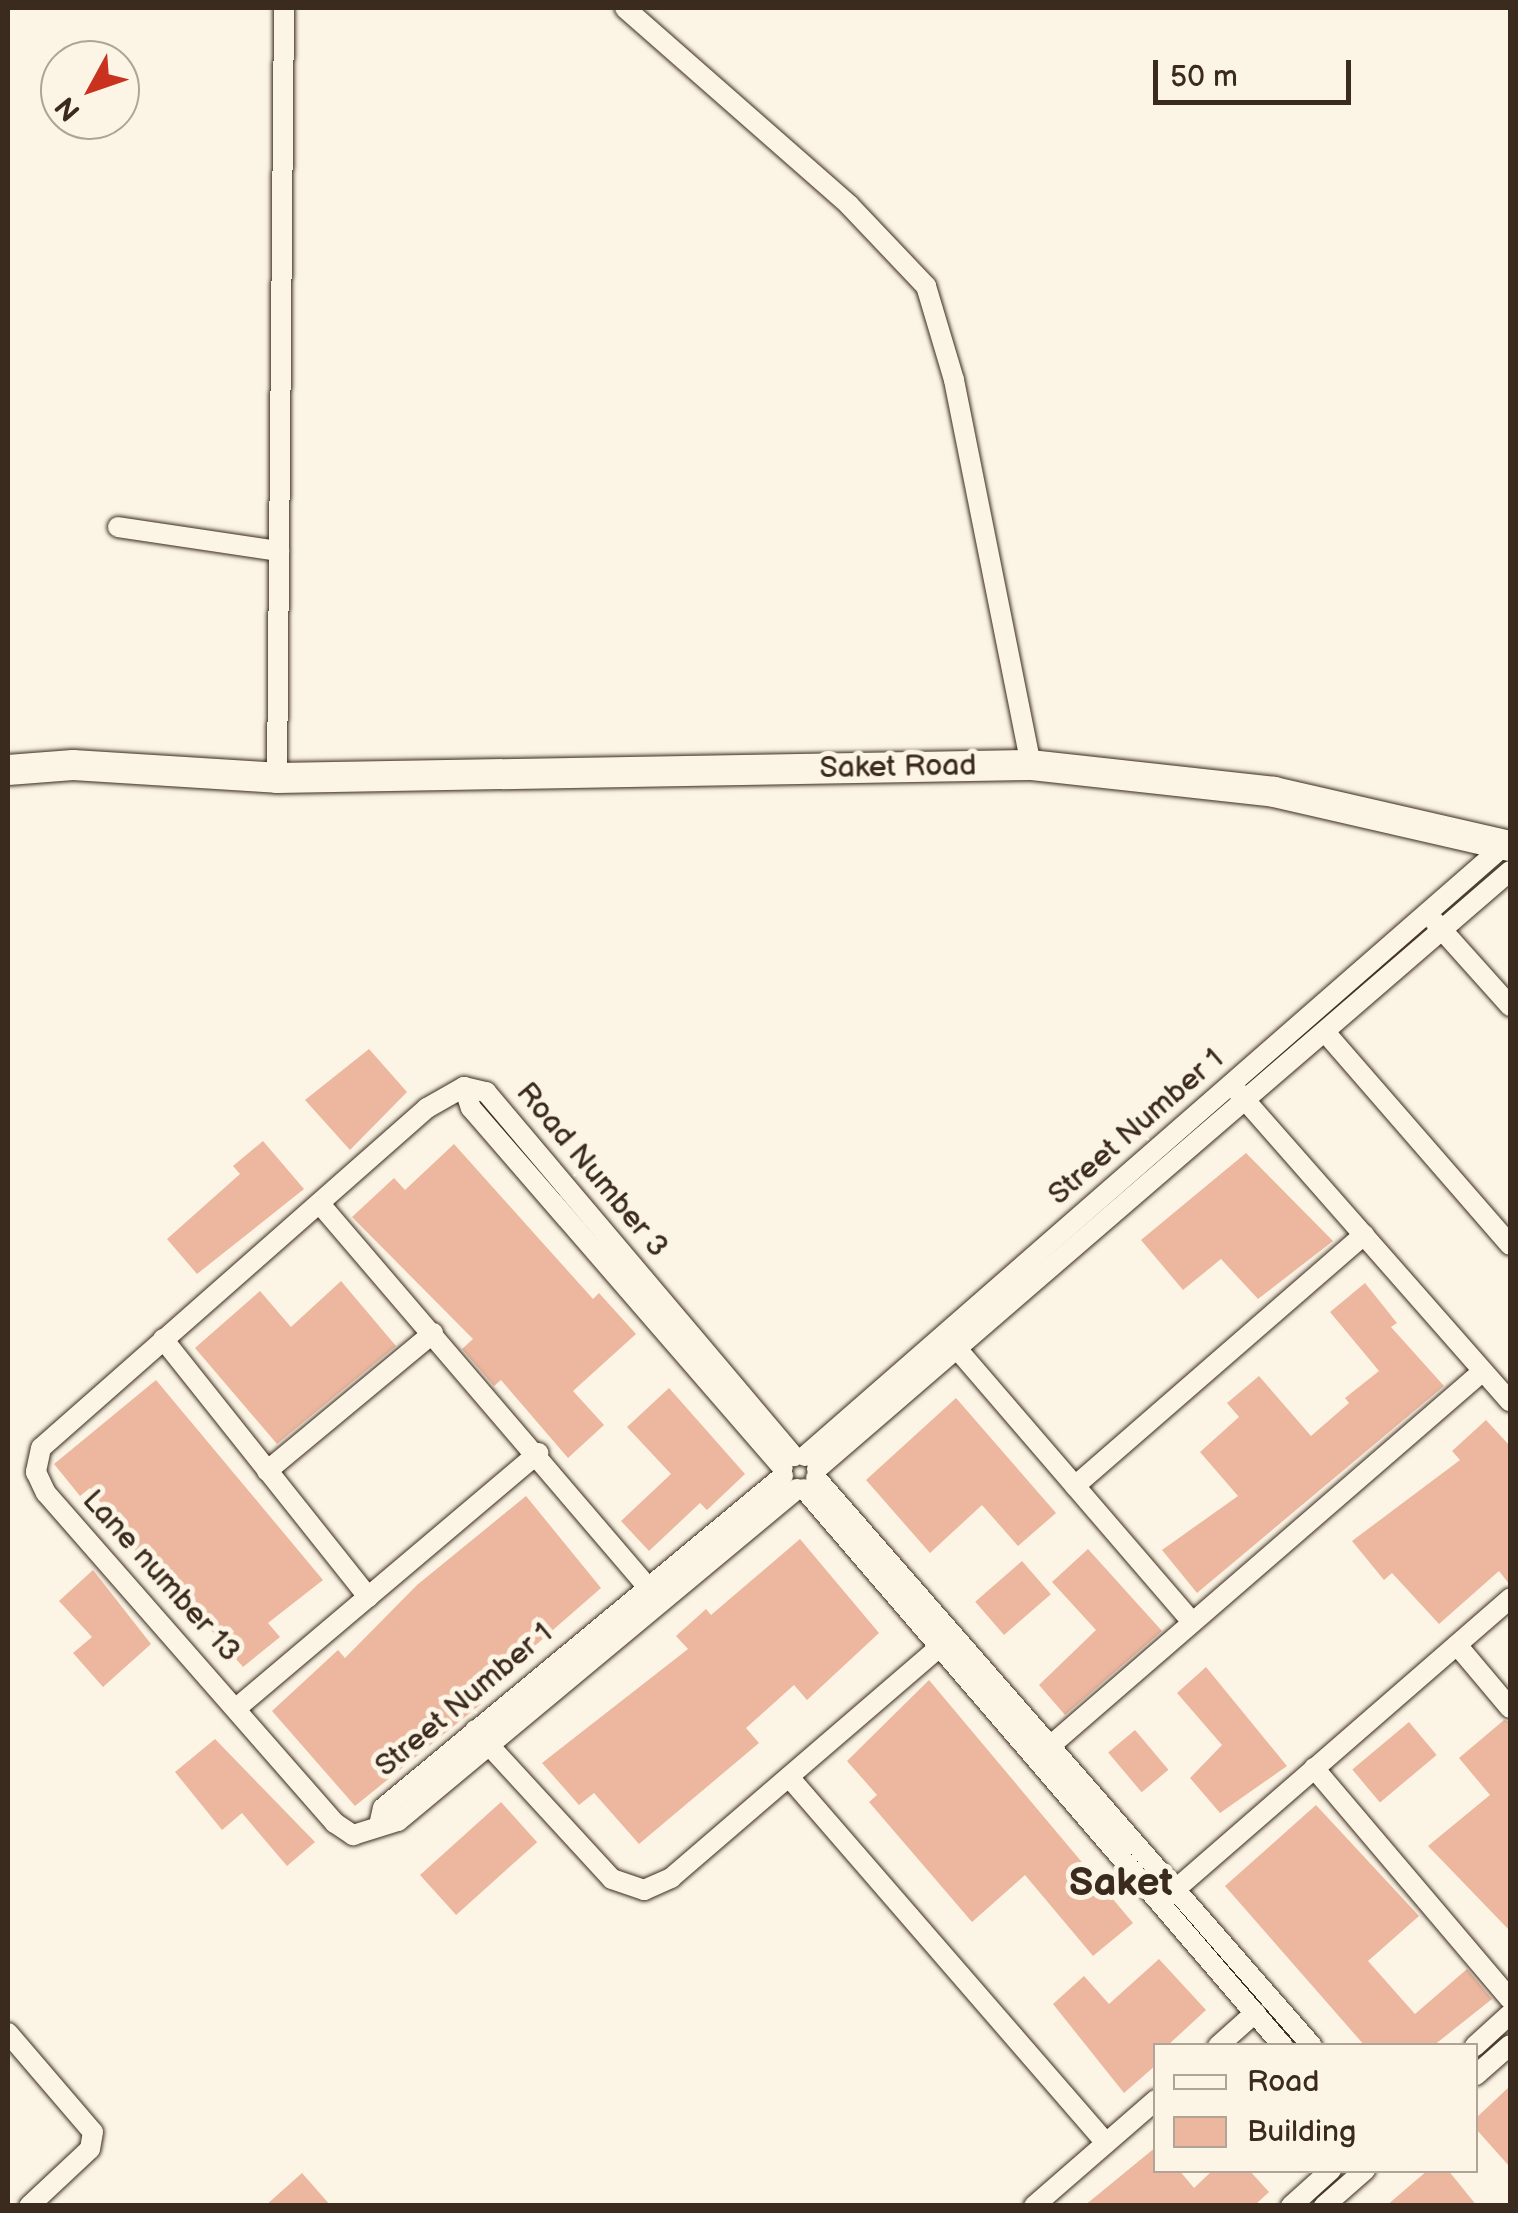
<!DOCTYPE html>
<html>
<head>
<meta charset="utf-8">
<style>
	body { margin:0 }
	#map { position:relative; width:1518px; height:2213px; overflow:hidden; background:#fcf5e5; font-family:"Balsamiq Sans",sans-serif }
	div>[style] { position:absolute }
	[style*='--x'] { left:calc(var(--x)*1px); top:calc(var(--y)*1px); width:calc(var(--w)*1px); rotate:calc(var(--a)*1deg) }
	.building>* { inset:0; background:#ecb79e; transform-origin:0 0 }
	.roads { filter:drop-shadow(0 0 2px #3b2a1e) drop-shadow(0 0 2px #3b2a1e) }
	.street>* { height:20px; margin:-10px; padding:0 10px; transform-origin:10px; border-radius:10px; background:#fcf5e5 }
	.secondary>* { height:30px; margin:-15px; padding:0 15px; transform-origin:15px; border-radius:15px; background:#fcf5e5 }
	span { translate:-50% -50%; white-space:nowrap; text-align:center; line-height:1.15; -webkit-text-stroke:10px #fcf5e5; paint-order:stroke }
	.street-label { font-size:30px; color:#3b2a1e }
	.district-label { font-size:40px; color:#3b2a1e; font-weight:700 }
	.frame { position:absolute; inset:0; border:10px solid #3b2a1e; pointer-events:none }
	.legend { position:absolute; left:1153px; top:2043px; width:325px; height:130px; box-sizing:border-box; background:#fcf5e5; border:2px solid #afa495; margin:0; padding:12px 18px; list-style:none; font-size:30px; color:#3b2a1e }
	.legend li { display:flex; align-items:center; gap:20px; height:50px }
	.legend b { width:50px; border:2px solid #afa495 }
	.north { position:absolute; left:40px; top:40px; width:100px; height:100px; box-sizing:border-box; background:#fcf5e5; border:2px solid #afa495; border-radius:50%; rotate:230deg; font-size:28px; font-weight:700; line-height:40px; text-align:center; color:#3b2a1e }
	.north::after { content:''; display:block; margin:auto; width:35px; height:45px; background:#c8321e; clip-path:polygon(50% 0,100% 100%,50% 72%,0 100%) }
	.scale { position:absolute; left:1153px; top:60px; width:198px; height:45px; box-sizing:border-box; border:5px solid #3b2a1e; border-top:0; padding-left:12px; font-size:30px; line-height:35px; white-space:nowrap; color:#3b2a1e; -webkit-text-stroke:8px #fcf5e5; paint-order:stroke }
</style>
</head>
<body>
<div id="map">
	<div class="building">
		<i style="clip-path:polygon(369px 1049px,407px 1092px,350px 1150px,305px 1100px)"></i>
		<i style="clip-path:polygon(263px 1141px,304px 1189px,197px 1274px,167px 1239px,240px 1174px,233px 1166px)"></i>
		<i style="clip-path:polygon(454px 1144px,593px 1299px,599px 1293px,636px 1334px,573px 1391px,604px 1425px,568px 1458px,501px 1380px,494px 1386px,462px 1349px,473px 1339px,352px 1217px,394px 1178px,405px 1190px)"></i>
		<i style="clip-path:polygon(1246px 1153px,1333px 1241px,1258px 1299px,1221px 1259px,1183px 1290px,1141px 1240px)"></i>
		<i style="clip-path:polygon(341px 1281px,396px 1346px,277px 1444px,195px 1348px,260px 1291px,291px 1327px)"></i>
		<i style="clip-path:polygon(1365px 1283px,1397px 1323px,1391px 1327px,1444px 1386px,1197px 1593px,1162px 1550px,1238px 1496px,1200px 1452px,1239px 1417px,1227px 1403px,1259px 1376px,1311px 1436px,1349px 1403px,1345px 1398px,1379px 1371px,1330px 1312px)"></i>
		<i style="clip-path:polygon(156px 1380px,323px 1580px,268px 1623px,280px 1637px,243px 1667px,151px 1561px,146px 1565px,90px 1488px,80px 1496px,54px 1464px)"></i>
		<i style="clip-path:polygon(669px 1388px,745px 1474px,707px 1510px,700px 1503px,649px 1551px,621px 1521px,671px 1474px,627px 1427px)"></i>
		<i style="clip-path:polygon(956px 1398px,1056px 1513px,1018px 1546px,982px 1505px,930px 1553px,866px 1480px)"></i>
		<i style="clip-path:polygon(1486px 1420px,1510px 1446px,1510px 1585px,1499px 1571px,1439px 1624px,1392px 1573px,1384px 1580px,1352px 1541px,1460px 1460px,1452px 1451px)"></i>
		<i style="clip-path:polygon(526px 1496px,601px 1588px,475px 1698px,481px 1704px,355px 1806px,272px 1711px,338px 1650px,345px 1658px,417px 1585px)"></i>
		<i style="clip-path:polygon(800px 1539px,879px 1633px,807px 1700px,794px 1685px,746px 1728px,759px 1743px,639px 1844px,594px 1793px,579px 1805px,542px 1763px,688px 1649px,676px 1636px,706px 1609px,711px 1615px)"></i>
		<i style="clip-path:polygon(1088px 1549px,1162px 1631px,1065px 1715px,1039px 1685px,1096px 1630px,1052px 1582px)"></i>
		<i style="left:1022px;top:1561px;width:44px;height:62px;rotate:49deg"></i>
		<i style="clip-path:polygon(93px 1570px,151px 1644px,103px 1687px,73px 1653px,92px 1637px,59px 1601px)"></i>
		<i style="clip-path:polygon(1206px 1667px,1287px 1766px,1220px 1813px,1190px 1778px,1222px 1745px,1177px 1693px)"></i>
		<i style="clip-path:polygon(929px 1680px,1133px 1923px,1093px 1956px,1025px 1875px,972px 1922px,869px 1802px,877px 1795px,847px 1761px)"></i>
		<i style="clip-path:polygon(1504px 1720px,1510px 1722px,1510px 1931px,1428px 1846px,1490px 1795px,1459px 1758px)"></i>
		<i style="left:1409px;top:1722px;width:43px;height:74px;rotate:50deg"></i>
		<i style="left:1135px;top:1730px;width:52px;height:35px;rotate:50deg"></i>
		<i style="clip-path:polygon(215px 1739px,315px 1842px,287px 1866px,242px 1813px,222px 1830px,175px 1772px)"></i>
		<i style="left:501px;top:1802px;width:54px;height:109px;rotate:48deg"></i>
		<i style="clip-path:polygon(1316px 1805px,1419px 1916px,1368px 1961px,1415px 2014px,1467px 1969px,1492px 1999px,1433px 2046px,1365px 2046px,1225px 1886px)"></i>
		<i style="clip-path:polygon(1159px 1959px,1206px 2010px,1167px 2046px,1156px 2046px,1156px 2065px,1124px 2093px,1053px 2004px,1084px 1976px,1109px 2004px)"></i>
		<i style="clip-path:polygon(1510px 2086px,1510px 2167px,1476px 2129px,1476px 2118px)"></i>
		<i style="clip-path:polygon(1156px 2147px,1156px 2170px,1179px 2170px,1194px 2188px,1213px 2170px,1249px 2170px,1269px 2192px,1254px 2206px,1084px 2206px)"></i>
		<i style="clip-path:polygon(1428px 2170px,1448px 2170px,1477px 2206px,1386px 2206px)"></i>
		<i style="clip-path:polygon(302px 2173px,331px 2206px,265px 2206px)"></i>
	</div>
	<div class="roads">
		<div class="street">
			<i style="--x:625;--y:8;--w:298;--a:41.3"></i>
			<i style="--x:849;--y:205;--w:112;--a:46.5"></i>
			<i style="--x:926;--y:286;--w:98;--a:73.4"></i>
			<i style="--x:954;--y:380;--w:393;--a:78.7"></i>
			<i style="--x:118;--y:527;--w:163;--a:8.5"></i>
			<i style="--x:277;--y:778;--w:770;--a:-89.48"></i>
			<i style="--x:1435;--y:922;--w:113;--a:48.2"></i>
			<i style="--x:1325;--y:1032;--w:282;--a:49"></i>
			<i style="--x:464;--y:1087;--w:43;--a:150.4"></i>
			<i style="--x:427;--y:1108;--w:514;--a:138.63"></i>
			<i style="--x:41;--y:1448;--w:25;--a:102"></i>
			<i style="--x:36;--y:1472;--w:23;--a:65"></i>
			<i style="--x:46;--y:1493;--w:439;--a:48.8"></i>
			<i style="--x:335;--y:1823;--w:22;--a:34"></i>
			<i style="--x:353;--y:1835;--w:47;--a:-17.3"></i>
			<i style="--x:398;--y:1821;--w:519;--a:-39.76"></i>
			<i style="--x:464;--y:1087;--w:23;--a:13"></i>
			<i style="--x:486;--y:1092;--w:477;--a:49.8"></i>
			<i style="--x:464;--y:1087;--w:22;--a:72"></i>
			<i style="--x:471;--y:1108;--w:476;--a:49.1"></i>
			<i style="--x:1238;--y:1092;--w:412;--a:48.7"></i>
			<i style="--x:320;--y:1204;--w:511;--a:49.45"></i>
			<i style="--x:163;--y:1339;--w:330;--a:51.5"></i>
			<i style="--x:959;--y:1351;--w:356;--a:49.3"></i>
			<i style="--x:805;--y:1456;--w:929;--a:-41.12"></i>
			<i style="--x:817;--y:1469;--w:915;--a:-40.79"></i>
			<i style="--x:267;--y:1471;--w:216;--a:-39.7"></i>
			<i style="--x:816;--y:1478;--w:754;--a:48.87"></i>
			<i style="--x:1075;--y:1486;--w:383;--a:-41"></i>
			<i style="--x:804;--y:1489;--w:735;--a:49.31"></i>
			<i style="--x:1457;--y:1645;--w:82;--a:49.9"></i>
			<i style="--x:239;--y:1706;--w:392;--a:-40.2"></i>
			<i style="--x:475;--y:1730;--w:202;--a:47.4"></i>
			<i style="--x:612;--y:1879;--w:34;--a:19"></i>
			<i style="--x:644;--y:1890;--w:30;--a:-24"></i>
			<i style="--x:671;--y:1878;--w:355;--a:-40.7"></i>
			<i style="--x:1042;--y:1753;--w:583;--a:-40.9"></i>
			<i style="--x:1314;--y:1768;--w:303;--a:49.7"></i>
			<i style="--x:789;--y:1777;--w:484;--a:49.1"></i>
			<i style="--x:379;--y:1825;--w:17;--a:-77"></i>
			<i style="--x:383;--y:1808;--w:520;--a:-39.69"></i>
			<i style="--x:1169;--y:1895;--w:452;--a:-41"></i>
			<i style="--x:8;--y:2033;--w:130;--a:49.4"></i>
			<i style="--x:93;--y:2132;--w:17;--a:100"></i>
			<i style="--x:90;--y:2149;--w:83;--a:136.9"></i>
			<i style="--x:1218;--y:2046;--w:50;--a:-41.7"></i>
			<i style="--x:1475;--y:2046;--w:47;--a:-42.4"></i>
			<i style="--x:1476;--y:2075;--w:45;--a:-41.4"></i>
			<i style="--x:1034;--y:2206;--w:162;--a:-41"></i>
			<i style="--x:1291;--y:2206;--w:54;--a:-42"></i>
			<i style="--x:1324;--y:2206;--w:55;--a:-41.3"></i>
		</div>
		<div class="secondary">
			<i style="--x:8;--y:770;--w:65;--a:-4.4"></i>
			<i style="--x:73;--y:765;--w:204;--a:3.6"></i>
			<i style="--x:277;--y:778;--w:754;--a:-0.99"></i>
			<i style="--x:1031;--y:765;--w:244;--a:6.3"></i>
			<i style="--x:1274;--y:792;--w:242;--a:12.9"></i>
		</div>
	</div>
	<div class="street-label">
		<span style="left:898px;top:767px;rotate:-1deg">Saket Road</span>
		<span style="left:1136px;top:1127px;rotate:-41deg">Street Number 1</span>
		<span style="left:592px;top:1170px;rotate:50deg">Road Number 3</span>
		<span style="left:161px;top:1576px;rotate:48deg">Lane number 13</span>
		<span style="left:464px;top:1700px;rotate:-40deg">Street Number 1</span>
	</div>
	<div class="district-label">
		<span style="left:1121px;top:1883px">Saket</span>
	</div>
	<div class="frame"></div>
	<ul class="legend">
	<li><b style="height:12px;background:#fcf5e5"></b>Road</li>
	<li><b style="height:28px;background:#ecb79e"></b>Building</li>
	</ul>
	<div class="north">N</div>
	<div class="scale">50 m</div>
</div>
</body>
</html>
